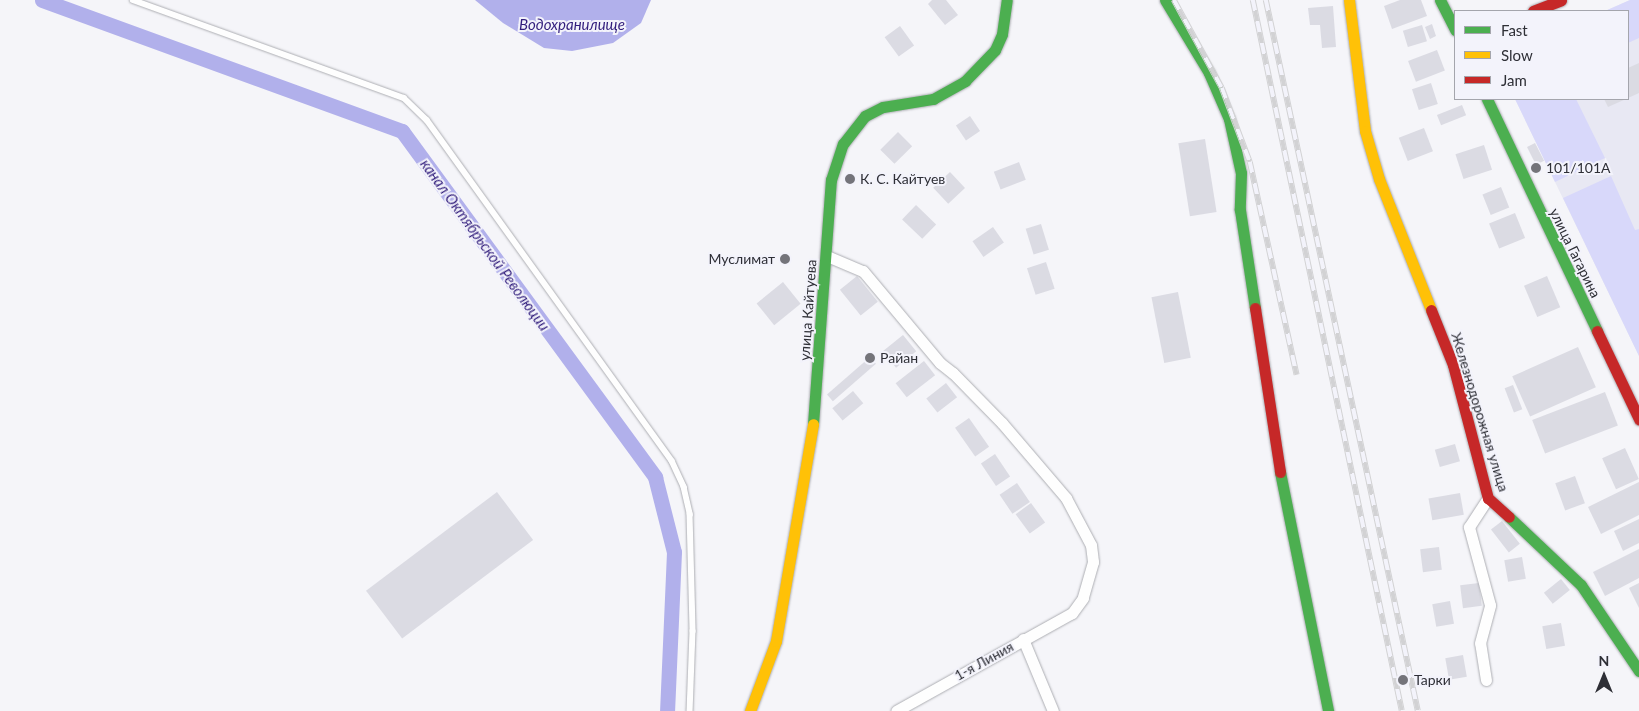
<!DOCTYPE html>
<html>
<head>
<meta charset="utf-8">
<style>
	body { margin:0 }
	#map { position:relative; width:1639px; height:711px; overflow:hidden; background:#f5f5f9; font-family:Lato,sans-serif }
	div>[style] { position:absolute }
	[style*='--x'] { left:calc(var(--x)*1px); top:calc(var(--y)*1px); width:calc(var(--w)*1px); rotate:calc(var(--a)*1deg) }
	.built>* { inset:0; background:#e8e8f3 }
	.green>* { inset:0; background:#d8d8fa }
	.water>* { inset:0; background:#b1b0eb }
	.canal>* { height:15px; margin:-7.5px; padding:0 7.5px; transform-origin:7.5px; border-radius:7.5px; background:#b1b0eb }
	.building>* { inset:0; background:#dbdbe3; transform-origin:0 0 }
	.roads { filter:drop-shadow(0 0 1px #adaeb3) drop-shadow(0 0 1px #adaeb3) }
	.lane>* { height:5.5px; margin:-2.75px; padding:0 2.75px; transform-origin:2.75px; border-radius:2.75px; background:#fefefe }
	.street>* { height:11px; margin:-5.5px; padding:0 5.5px; transform-origin:5.5px; border-radius:5.5px; background:#fefefe }
	.fast>* { height:11px; margin:-5.5px; padding:0 5.5px; transform-origin:5.5px; border-radius:5.5px; background:#4caf50 }
	.slow>* { height:11px; margin:-5.5px; padding:0 5.5px; transform-origin:5.5px; border-radius:5.5px; background:#ffc107 }
	.jam>* { height:11px; margin:-5.5px; padding:0 5.5px; transform-origin:5.5px; border-radius:5.5px; background:#c62828 }
	.rail>* { height:5.5px; margin-top:-2.75px; transform-origin:0; background:repeating-linear-gradient(90deg,#f3f3fb 0 11px,#d2d2d4 0 22px); box-sizing:border-box; border-block:1px solid #d2d2d4 }
	.dots>* { width:14px; height:14px; translate:-50% -50%; box-sizing:border-box; border:2px solid #f3f3fb; border-radius:50% }
	span { translate:-50% -50%; white-space:nowrap; text-align:center; line-height:1.15; -webkit-text-stroke:4px #f3f3fb; paint-order:stroke }
	.poi-label { font-size:14px; color:#2e2f36 }
	.left { translate:0 -50%; text-align:left }
	.right { translate:-100% -50%; text-align:right }
	.street-label { font-size:14px; color:#2e2f36 }
	.water-label { font-size:15px; color:#311d7c; font-style:italic }
	.legend { position:absolute; left:1454px; top:10px; width:175px; height:90px; box-sizing:border-box; background:#f3f3fb; border:1px solid #a4a5ac; margin:0; padding:6px 9px; list-style:none; font-size:15px; color:#2e2f36 }
	.legend li { display:flex; align-items:center; gap:10px; height:25px }
	.legend b { width:25px; border:1px solid #a4a5ac }
	.north { position:absolute; left:1579px; top:651px; width:50px; height:50px; -webkit-text-stroke:4px #f3f3fb; paint-order:stroke; rotate:0deg; font-size:14px; font-weight:700; line-height:20px; text-align:center; color:#2e2f36 }
	.north::after { content:''; display:block; margin:auto; width:18px; height:22px; background:#2e2f36; clip-path:polygon(50% 0,100% 100%,50% 72%,0 100%) }
</style>
</head>
<body>
<div id="map">
	<div class="built">
		<i style="clip-path:polygon(1630px 0,1639px 0,1639px 356px,1515px 99px,1628px 99px,1628px 11px,1605px 11px)"></i>
	</div>
	<div class="green">
		<i style="clip-path:polygon(1630px 0,1639px 0,1639px 38px,1628px 43px,1628px 11px,1605px 11px)"></i>
		<i style="clip-path:polygon(1515px 99px,1576px 99px,1605px 158px,1555px 182px)"></i>
		<i style="clip-path:polygon(1611px 176px,1635px 230px,1639px 229px,1639px 356px,1563px 198px)"></i>
	</div>
	<div class="water">
		<i style="clip-path:polygon(475px 0,651px 0,641px 23px,613px 43px,572px 51px,544px 48px,503px 23px)"></i>
	</div>
	<div class="canal">
		<i style="--x:42;--y:0;--w:383;--a:20"></i>
		<i style="--x:402;--y:131;--w:429;--a:53.8"></i>
		<i style="--x:655;--y:477;--w:77;--a:75.8"></i>
		<i style="--x:674;--y:552;--w:159;--a:92.5"></i>
	</div>
	<div class="building">
		<i style="clip-path:polygon(932px 0,946px 0,958px 15px,945px 25px,928px 4px)"></i>
		<i style="clip-path:polygon(1400px 0,1421px 0,1427px 16px,1392px 29px,1384px 6px)"></i>
		<i style="clip-path:polygon(1333px 6px,1336px 47px,1322px 48px,1320px 25px,1310px 25px,1308px 8px)"></i>
		<i style="clip-path:polygon(1432px 24px,1436px 36px,1430px 39px,1425px 27px)"></i>
		<i style="left:1422px;top:25px;width:17px;height:20px;rotate:73deg"></i>
		<i style="left:900px;top:26px;width:24px;height:19px;rotate:54deg"></i>
		<i style="left:1437px;top:50px;width:22px;height:31px;rotate:69deg"></i>
		<i style="clip-path:polygon(1639px 63px,1639px 93px,1628px 98px,1628px 68px)"></i>
		<i style="left:1431px;top:83px;width:22px;height:20px;rotate:72deg"></i>
		<i style="clip-path:polygon(1604px 99px,1626px 99px,1608px 107px)"></i>
		<i style="left:1462px;top:105px;width:11px;height:27px;rotate:68deg"></i>
		<i style="left:970px;top:116px;width:18px;height:17px;rotate:56deg"></i>
		<i style="left:1424px;top:128px;width:25px;height:27px;rotate:69deg"></i>
		<i style="left:898px;top:132px;width:20px;height:25px;rotate:45deg"></i>
		<i style="left:1205px;top:139px;width:74px;height:27px;rotate:81deg"></i>
		<i style="left:1535px;top:143px;width:20px;height:9px;rotate:63deg"></i>
		<i style="left:1484px;top:145px;width:26px;height:30px;rotate:72deg"></i>
		<i style="left:1019px;top:162px;width:19px;height:27px;rotate:69deg"></i>
		<i style="left:950px;top:172px;width:22px;height:23px;rotate:47deg"></i>
		<i style="left:1501px;top:187px;width:22px;height:20px;rotate:68deg"></i>
		<i style="left:916px;top:205px;width:28px;height:20px;rotate:44deg"></i>
		<i style="left:1515px;top:213px;width:27px;height:28px;rotate:68deg"></i>
		<i style="left:1041px;top:224px;width:27px;height:16px;rotate:73deg"></i>
		<i style="left:993px;top:227px;width:19px;height:25px;rotate:55deg"></i>
		<i style="left:1046px;top:262px;width:28px;height:20px;rotate:72deg"></i>
		<i style="left:857px;top:276px;width:33px;height:22px;rotate:51deg"></i>
		<i style="left:1547px;top:276px;width:34px;height:25px;rotate:67deg"></i>
		<i style="left:783px;top:282px;width:28px;height:34px;rotate:51deg"></i>
		<i style="left:1178px;top:292px;width:67px;height:27px;rotate:79deg"></i>
		<i style="left:903px;top:335px;width:21px;height:26px;rotate:51deg"></i>
		<i style="left:1578px;top:347px;width:44px;height:72px;rotate:66deg"></i>
		<i style="left:870px;top:357px;width:9px;height:57px;rotate:49deg"></i>
		<i style="left:924px;top:361px;width:18px;height:36px;rotate:52deg"></i>
		<i style="left:946px;top:383px;width:18px;height:25px;rotate:52deg"></i>
		<i style="left:1513px;top:385px;width:26px;height:9px;rotate:69deg"></i>
		<i style="left:853px;top:391px;width:16px;height:27px;rotate:50deg"></i>
		<i style="left:1605px;top:392px;width:36px;height:78px;rotate:69deg"></i>
		<i style="left:969px;top:418px;width:35px;height:17px;rotate:55deg"></i>
		<i style="left:1455px;top:444px;width:18px;height:21px;rotate:74deg"></i>
		<i style="left:1625px;top:448px;width:34px;height:25px;rotate:66deg"></i>
		<i style="left:995px;top:454px;width:27px;height:17px;rotate:56deg"></i>
		<i style="left:1575px;top:476px;width:29px;height:21px;rotate:70deg"></i>
		<i style="clip-path:polygon(1639px 482px,1639px 515px,1601px 534px,1588px 507px)"></i>
		<i style="left:1017px;top:483px;width:23px;height:21px;rotate:56deg"></i>
		<i style="left:497px;top:492px;width:60px;height:164px;rotate:53deg"></i>
		<i style="left:1460px;top:493px;width:22px;height:32px;rotate:80deg"></i>
		<i style="left:1031px;top:503px;width:24px;height:19px;rotate:54deg"></i>
		<i style="clip-path:polygon(1639px 519px,1639px 543px,1623px 551px,1614px 531px)"></i>
		<i style="left:1502px;top:521px;width:29px;height:14px;rotate:52deg"></i>
		<i style="left:1439px;top:547px;width:23px;height:19px;rotate:83deg"></i>
		<i style="clip-path:polygon(1639px 549px,1639px 578px,1605px 596px,1593px 572px)"></i>
		<i style="left:1522px;top:557px;width:22px;height:18px;rotate:80deg"></i>
		<i style="left:1561px;top:579px;width:14px;height:22px;rotate:51deg"></i>
		<i style="left:1479px;top:583px;width:23px;height:19px;rotate:83deg"></i>
		<i style="clip-path:polygon(1639px 583px,1639px 608px,1629px 588px)"></i>
		<i style="left:1450px;top:601px;width:23px;height:18px;rotate:80deg"></i>
		<i style="left:1561px;top:623px;width:23px;height:19px;rotate:80deg"></i>
		<i style="left:1463px;top:655px;width:22px;height:18px;rotate:80deg"></i>
	</div>
	<div class="roads">
		<div class="lane">
			<i style="--x:133;--y:0;--w:288;--a:19.9"></i>
			<i style="--x:404;--y:98;--w:32;--a:44"></i>
			<i style="--x:427;--y:120;--w:420;--a:54.3"></i>
			<i style="--x:672;--y:461;--w:29;--a:65"></i>
			<i style="--x:684;--y:487;--w:28;--a:77"></i>
			<i style="--x:690;--y:514;--w:117;--a:88.5"></i>
			<i style="--x:693;--y:631;--w:80;--a:92.1"></i>
		</div>
		<div class="street">
			<i style="--x:827;--y:256;--w:39;--a:23"></i>
			<i style="--x:863;--y:271;--w:120;--a:50.1"></i>
			<i style="--x:940;--y:363;--w:16;--a:38"></i>
			<i style="--x:953;--y:373;--w:70;--a:45.6"></i>
			<i style="--x:1002;--y:423;--w:99;--a:49.5"></i>
			<i style="--x:1066;--y:498;--w:53;--a:62"></i>
			<i style="--x:1091;--y:545;--w:17;--a:83"></i>
			<i style="--x:1093;--y:562;--w:37;--a:106"></i>
			<i style="--x:1083;--y:598;--w:19;--a:126"></i>
			<i style="--x:1072;--y:613;--w:201;--a:150.9"></i>
			<i style="--x:1023;--y:639;--w:78;--a:67.4"></i>
			<i style="--x:1486;--y:680;--w:37;--a:-99"></i>
			<i style="--x:1480;--y:643;--w:39;--a:-75"></i>
			<i style="--x:1490;--y:605;--w:81;--a:-105.1"></i>
			<i style="--x:1469;--y:527;--w:35;--a:-57"></i>
		</div>
		<div class="fast">
			<i style="--x:1165;--y:0;--w:85;--a:58.9"></i>
			<i style="--x:1209;--y:73;--w:50;--a:66.5"></i>
			<i style="--x:1229;--y:119;--w:55;--a:77.5"></i>
			<i style="--x:1241;--y:173;--w:37;--a:92"></i>
			<i style="--x:1240;--y:210;--w:99;--a:81.3"></i>
			<i style="--x:1440;--y:0;--w:34;--a:63"></i>
			<i style="--x:1487;--y:99;--w:257;--a:64.6"></i>
			<i style="--x:813;--y:424;--w:245;--a:-85.8"></i>
			<i style="--x:831;--y:180;--w:38;--a:-72"></i>
			<i style="--x:843;--y:144;--w:36;--a:-52"></i>
			<i style="--x:865;--y:116;--w:20;--a:-27"></i>
			<i style="--x:883;--y:107;--w:51;--a:-9.1"></i>
			<i style="--x:933;--y:99;--w:37;--a:-29"></i>
			<i style="--x:965;--y:81;--w:43;--a:-45.9"></i>
			<i style="--x:995;--y:50;--w:17;--a:-66"></i>
			<i style="--x:1002;--y:34;--w:34;--a:-82"></i>
			<i style="--x:1280;--y:472;--w:244;--a:78.6"></i>
			<i style="--x:1509;--y:517;--w:99;--a:43.4"></i>
			<i style="--x:1581;--y:585;--w:104;--a:56"></i>
		</div>
		<div class="slow">
			<i style="--x:1349;--y:0;--w:132;--a:83"></i>
			<i style="--x:1365;--y:131;--w:50;--a:73.7"></i>
			<i style="--x:1379;--y:179;--w:141;--a:68.3"></i>
			<i style="--x:750;--y:711;--w:75;--a:-69.6"></i>
			<i style="--x:776;--y:641;--w:220;--a:-80.3"></i>
		</div>
		<div class="jam">
			<i style="--x:1533;--y:11;--w:30;--a:-21"></i>
			<i style="--x:1255;--y:308;--w:166;--a:81.3"></i>
			<i style="--x:1431;--y:310;--w:59;--a:68.2"></i>
			<i style="--x:1453;--y:365;--w:138;--a:75.3"></i>
			<i style="--x:1488;--y:498;--w:28;--a:42"></i>
			<i style="--x:1597;--y:331;--w:98;--a:64.5"></i>
		</div>
	</div>
	<div class="rail">
		<i style="--x:1174;--y:0;--w:100;--a:61.4"></i>
		<i style="--x:1222;--y:88;--w:79;--a:69.3"></i>
		<i style="--x:1250;--y:162;--w:218;--a:77.6"></i>
		<i style="--x:1253;--y:0;--w:726;--a:78.16"></i>
		<i style="--x:1266;--y:0;--w:727;--a:77.93"></i>
	</div>
	<div class="dots">
		<i style="left:1536px;top:168px;background:#74747a"></i>
		<i style="left:850px;top:179px;background:#74747a"></i>
		<i style="left:785px;top:259px;background:#74747a"></i>
		<i style="left:870px;top:358px;background:#74747a"></i>
		<i style="left:1403px;top:680px;background:#74747a"></i>
	</div>
	<div class="poi-label">
		<span class="left" style="left:1546px;top:168px">101/101А</span>
		<span class="left" style="left:860px;top:179px">К. С. Кайтуев</span>
		<span class="right" style="left:775px;top:259px">Муслимат</span>
		<span class="left" style="left:880px;top:358px">Райан</span>
		<span class="left" style="left:1414px;top:680px">Тарки</span>
	</div>
	<div class="street-label">
		<span style="left:1575px;top:253px;rotate:64deg">улица Гагарина</span>
		<span style="left:808px;top:310px;rotate:-86deg">улица Кайтуева</span>
		<span style="left:1480px;top:412px;rotate:73deg">Железнодорожная улица</span>
		<span style="left:984px;top:661px;rotate:-29deg">1-я Линия</span>
	</div>
	<div class="water-label">
		<span style="left:572px;top:25px">Водохранилище</span>
		<span style="left:485px;top:245px;rotate:54deg">канал Октябрьской Революции</span>
	</div>
	<ul class="legend">
	<li><b style="height:6px;background:#4caf50"></b>Fast</li>
	<li><b style="height:6px;background:#ffc107"></b>Slow</li>
	<li><b style="height:6px;background:#c62828"></b>Jam</li>
	</ul>
	<div class="north">N</div>
</div>
</body>
</html>
